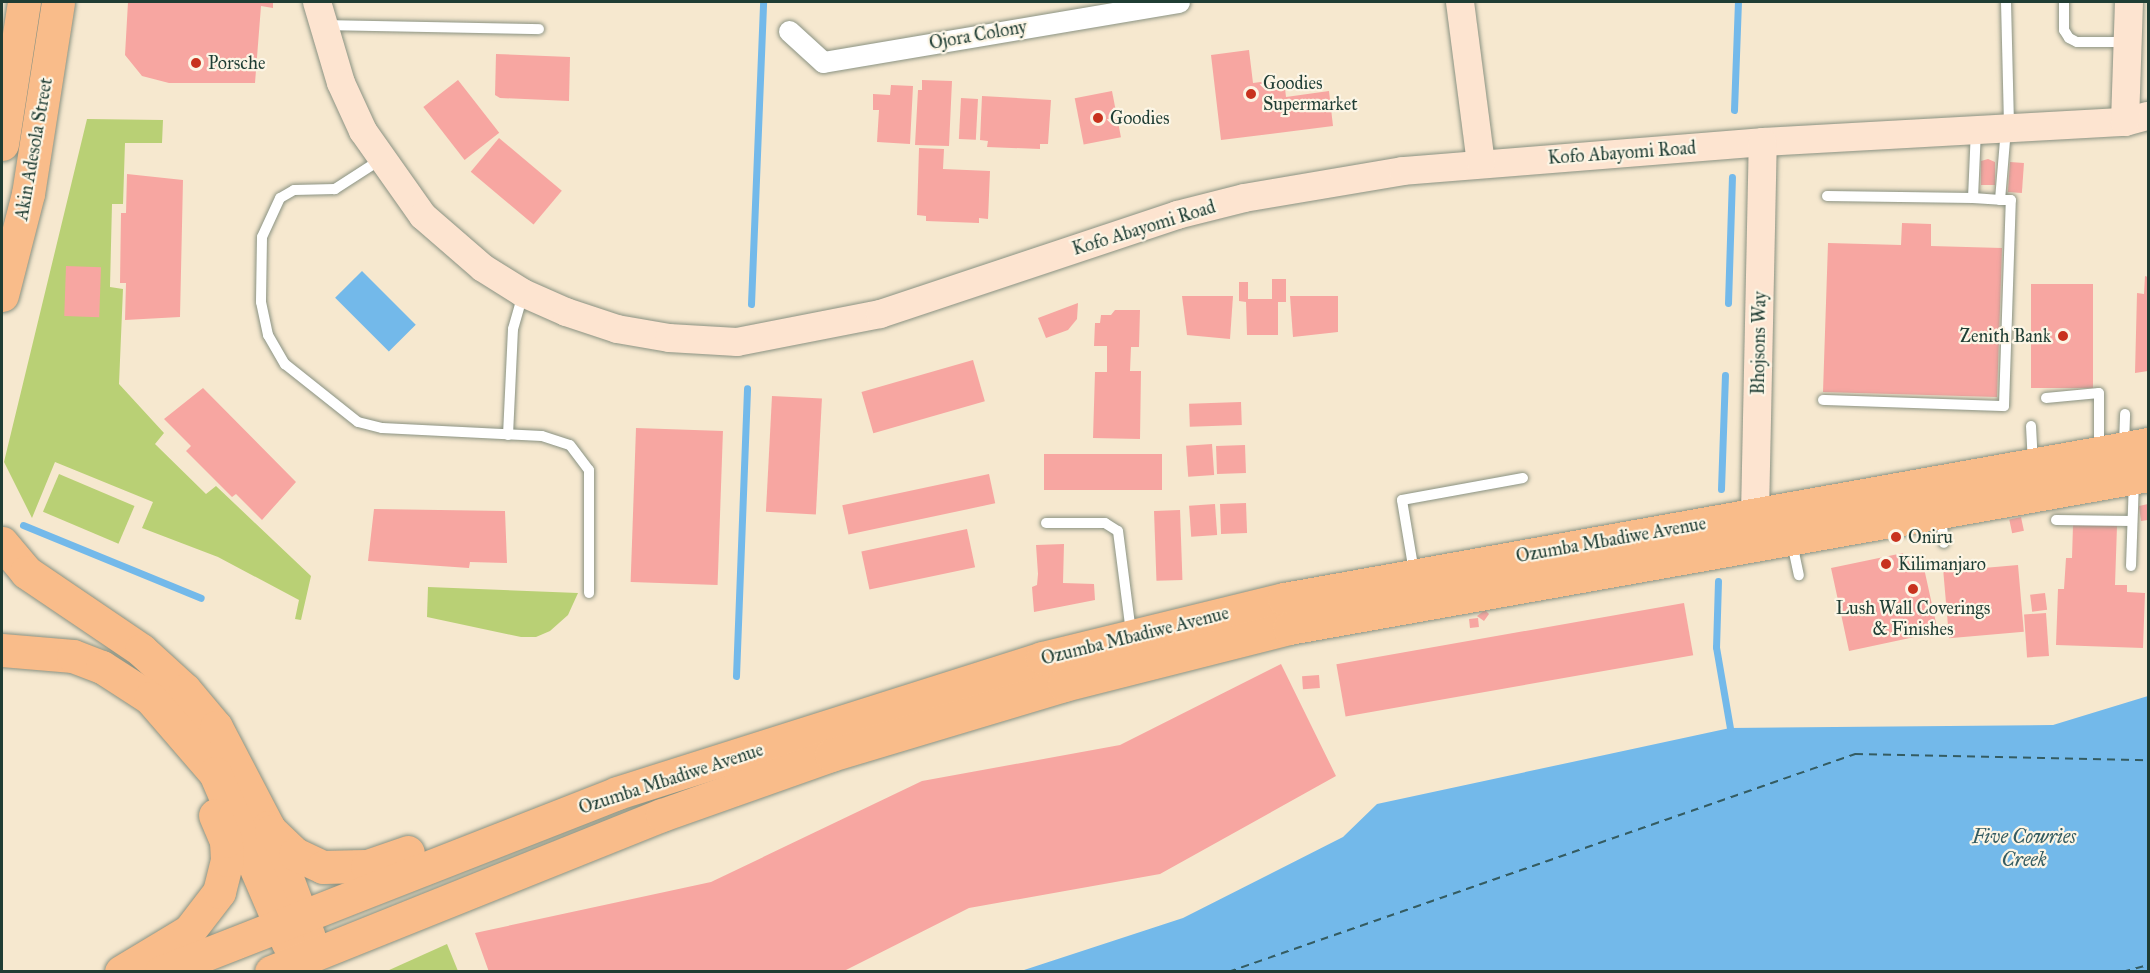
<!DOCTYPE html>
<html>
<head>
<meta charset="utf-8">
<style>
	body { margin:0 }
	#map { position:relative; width:2150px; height:973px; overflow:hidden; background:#f6e8cf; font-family:"IM FELL Great Primer",serif }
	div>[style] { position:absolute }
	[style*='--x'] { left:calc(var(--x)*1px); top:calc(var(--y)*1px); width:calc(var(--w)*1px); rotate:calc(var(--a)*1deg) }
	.green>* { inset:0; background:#b9d075; transform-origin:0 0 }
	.water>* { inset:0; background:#73b9ea; transform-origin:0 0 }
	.stream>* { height:7px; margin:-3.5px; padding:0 3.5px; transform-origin:3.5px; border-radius:3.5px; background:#73b9ea }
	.ferry>* { height:1.5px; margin-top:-0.75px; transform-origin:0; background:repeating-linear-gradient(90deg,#345c62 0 8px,transparent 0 14px) }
	.building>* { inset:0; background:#f7a6a1; transform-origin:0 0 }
	.roads { filter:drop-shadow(0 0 2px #8a9282) drop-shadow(0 0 2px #8a9282) }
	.lane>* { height:10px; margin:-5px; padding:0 5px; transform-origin:5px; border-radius:5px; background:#fff }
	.street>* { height:21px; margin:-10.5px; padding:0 10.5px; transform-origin:10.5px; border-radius:10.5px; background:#fff }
	.secondary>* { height:28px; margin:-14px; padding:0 14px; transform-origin:14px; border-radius:14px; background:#fde4d0 }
	.primary>* { height:33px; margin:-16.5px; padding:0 16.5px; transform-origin:16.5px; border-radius:16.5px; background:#f9bc8a }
	.highway>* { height:33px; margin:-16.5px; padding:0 16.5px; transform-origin:16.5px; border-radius:16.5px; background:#f9bc8a }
	.dots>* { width:16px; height:16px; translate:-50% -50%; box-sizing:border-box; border:3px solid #fcf5e5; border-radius:50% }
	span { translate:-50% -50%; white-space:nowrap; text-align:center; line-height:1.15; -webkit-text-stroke:4.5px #fcf5e5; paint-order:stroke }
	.street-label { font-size:18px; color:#1f3d34 }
	.poi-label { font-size:18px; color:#1f3d34 }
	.left { translate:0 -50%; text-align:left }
	.right { translate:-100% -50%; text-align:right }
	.water-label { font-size:20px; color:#345c62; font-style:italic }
	.frame { position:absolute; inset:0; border:3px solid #1f3d34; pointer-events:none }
</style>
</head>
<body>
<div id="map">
	<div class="green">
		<i style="clip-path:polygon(87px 119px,163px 120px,162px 143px,125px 143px,123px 204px,112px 204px,110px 287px,123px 289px,119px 384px,164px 433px,155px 444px,206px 494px,216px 486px,311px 576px,301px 620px,295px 619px,299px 600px,218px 557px,142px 528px,153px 502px,55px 462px,32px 518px,4px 462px)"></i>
		<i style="left:59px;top:474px;width:82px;height:41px;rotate:23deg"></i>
		<i style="clip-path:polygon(428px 587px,578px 593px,568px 615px,550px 631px,536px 637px,521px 637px,427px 617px)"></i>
		<i style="clip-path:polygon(447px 944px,458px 971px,387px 971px)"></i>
	</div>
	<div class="water">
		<i style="left:362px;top:271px;width:76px;height:38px;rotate:45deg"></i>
		<i style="clip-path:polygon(2148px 696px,2148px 971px,1021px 971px,1183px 918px,1343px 837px,1377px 804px,1730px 728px,2053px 725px)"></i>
	</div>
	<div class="stream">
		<i style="--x:1734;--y:110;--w:108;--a:-87.9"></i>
		<i style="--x:1728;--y:303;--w:126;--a:-88.2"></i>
		<i style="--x:751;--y:304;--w:302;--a:-87.7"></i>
		<i style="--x:1721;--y:489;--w:114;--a:-88"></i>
		<i style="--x:23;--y:525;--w:192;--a:22.3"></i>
		<i style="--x:1718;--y:581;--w:66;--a:91.7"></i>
		<i style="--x:1716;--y:647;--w:82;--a:80.2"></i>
		<i style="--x:736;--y:676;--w:288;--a:-87.8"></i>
	</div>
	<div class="ferry">
		<i style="--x:1228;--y:972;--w:664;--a:-19.17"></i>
		<i style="--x:1855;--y:754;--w:293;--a:1.2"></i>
		<i style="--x:2122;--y:972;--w:27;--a:-15"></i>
	</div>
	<div class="building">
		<i style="clip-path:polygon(128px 2px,273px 2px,273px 8px,261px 6px,255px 83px,169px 83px,142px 76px,125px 55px)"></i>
		<i style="clip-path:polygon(1249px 50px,1253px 83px,1284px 79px,1286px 97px,1329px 91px,1333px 126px,1221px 140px,1211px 55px)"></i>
		<i style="clip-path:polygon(496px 54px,570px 57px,569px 101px,500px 98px,495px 95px)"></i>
		<i style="left:458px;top:80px;width:67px;height:44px;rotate:52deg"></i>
		<i style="clip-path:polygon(922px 80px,952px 81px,949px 146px,915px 145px,918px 90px,922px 90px)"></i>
		<i style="clip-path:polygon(891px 85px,913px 86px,910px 144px,877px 142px,879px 110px,873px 110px,873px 94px,890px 95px)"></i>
		<i style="left:1112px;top:91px;width:47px;height:38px;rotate:79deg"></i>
		<i style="clip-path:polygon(982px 96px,1051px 100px,1048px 144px,1040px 144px,1040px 149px,987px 147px,988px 141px,980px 140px)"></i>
		<i style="left:961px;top:98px;width:17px;height:41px;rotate:3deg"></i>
		<i style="left:499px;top:138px;width:82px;height:44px;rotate:40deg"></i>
		<i style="clip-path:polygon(919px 148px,944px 149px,943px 169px,990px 171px,988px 219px,979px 218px,979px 223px,926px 221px,926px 216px,917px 215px)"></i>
		<i style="clip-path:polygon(1988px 159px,1995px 162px,1995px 185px,1981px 185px,1981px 161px)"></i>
		<i style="left:2010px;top:162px;width:14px;height:30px;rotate:4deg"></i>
		<i style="clip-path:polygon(127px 174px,183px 180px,180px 317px,125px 320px,126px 283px,120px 283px,121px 213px,126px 213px)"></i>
		<i style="clip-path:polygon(1902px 223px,1931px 224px,1931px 246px,2002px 248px,1997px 397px,1823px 392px,1828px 243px,1901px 245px)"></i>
		<i style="left:66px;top:266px;width:35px;height:50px;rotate:2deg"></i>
		<i style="clip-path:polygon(2145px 276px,2148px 277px,2148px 371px,2135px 373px,2137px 293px,2144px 294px)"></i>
		<i style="clip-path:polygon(1272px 279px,1286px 279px,1286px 302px,1278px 302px,1278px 335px,1247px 335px,1246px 302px,1239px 301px,1239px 282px,1248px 282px,1248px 299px,1272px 299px)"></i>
		<i style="left:2031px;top:284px;width:62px;height:104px"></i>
		<i style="clip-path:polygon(1182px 296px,1233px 296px,1230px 339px,1187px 335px)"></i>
		<i style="clip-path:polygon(1290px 296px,1338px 296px,1338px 332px,1293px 337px)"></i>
		<i style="clip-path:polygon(1078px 303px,1077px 319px,1068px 330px,1046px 338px,1038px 318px)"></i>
		<i style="clip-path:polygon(1115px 310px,1140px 310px,1139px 347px,1131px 347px,1130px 371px,1141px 371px,1140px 439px,1093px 438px,1095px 372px,1107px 372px,1107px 346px,1094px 346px,1095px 323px,1100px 323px,1101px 315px,1111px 315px)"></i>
		<i style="left:973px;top:360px;width:43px;height:116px;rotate:74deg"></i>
		<i style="clip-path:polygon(203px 388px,296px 482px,262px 520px,236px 494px,232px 497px,186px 451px,191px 446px,164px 419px)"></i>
		<i style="left:772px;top:396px;width:50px;height:116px;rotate:3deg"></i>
		<i style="left:1241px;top:402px;width:23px;height:52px;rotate:88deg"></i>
		<i style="left:636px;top:428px;width:87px;height:154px;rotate:2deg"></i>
		<i style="left:1212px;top:444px;width:31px;height:26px;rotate:86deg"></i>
		<i style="left:1245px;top:445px;width:28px;height:29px;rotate:88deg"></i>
		<i style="left:1162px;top:454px;width:36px;height:118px;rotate:90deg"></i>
		<i style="left:989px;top:474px;width:30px;height:150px;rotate:78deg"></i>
		<i style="left:1246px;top:503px;width:30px;height:26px;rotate:88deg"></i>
		<i style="left:1215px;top:504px;width:31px;height:26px;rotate:86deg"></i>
		<i style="clip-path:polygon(2148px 504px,2148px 520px,2141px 521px,2139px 506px)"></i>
		<i style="clip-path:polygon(374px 509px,505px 511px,507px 563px,470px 562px,469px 568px,368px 561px)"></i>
		<i style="left:1180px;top:510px;width:70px;height:26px;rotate:88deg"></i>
		<i style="left:2021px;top:517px;width:14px;height:12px;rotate:78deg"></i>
		<i style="clip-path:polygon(2073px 525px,2117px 526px,2115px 585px,2127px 585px,2127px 592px,2145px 593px,2143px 648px,2056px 645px,2058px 589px,2064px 589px,2066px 558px,2072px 558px)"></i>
		<i style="left:967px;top:529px;width:39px;height:108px;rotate:78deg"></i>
		<i style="clip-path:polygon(1064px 544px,1063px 583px,1094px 584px,1095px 600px,1034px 612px,1032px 587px,1037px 585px,1038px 574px,1036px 545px)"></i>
		<i style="clip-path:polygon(1903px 553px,1905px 562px,1922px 559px,1938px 632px,1849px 651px,1831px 568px)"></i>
		<i style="left:2018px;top:565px;width:67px;height:75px;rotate:85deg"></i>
		<i style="left:2045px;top:593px;width:17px;height:15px;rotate:83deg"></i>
		<i style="left:1684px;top:603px;width:53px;height:353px;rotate:80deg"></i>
		<i style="clip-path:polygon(1485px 610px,1489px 614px,1484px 621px,1477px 616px)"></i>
		<i style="left:2046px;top:613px;width:43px;height:22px;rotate:86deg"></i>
		<i style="left:1478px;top:618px;width:9px;height:9px;rotate:84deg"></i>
		<i style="clip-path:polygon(1281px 664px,1336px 776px,1160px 874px,969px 908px,842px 972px,489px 972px,475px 933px,711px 882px,922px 781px,1120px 745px)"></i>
		<i style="left:1319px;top:675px;width:13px;height:17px;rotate:86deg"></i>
	</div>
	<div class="roads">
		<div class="lane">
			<i style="--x:2006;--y:2;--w:126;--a:88.6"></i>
			<i style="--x:2064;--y:2;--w:28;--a:90"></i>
			<i style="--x:2064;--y:30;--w:9;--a:58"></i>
			<i style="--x:2069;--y:38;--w:9;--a:27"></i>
			<i style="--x:2077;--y:42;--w:51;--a:0"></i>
			<i style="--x:327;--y:25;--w:212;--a:1.1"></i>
			<i style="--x:380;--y:160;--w:54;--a:147.2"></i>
			<i style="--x:335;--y:189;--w:41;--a:178.6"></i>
			<i style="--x:294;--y:190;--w:16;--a:150"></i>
			<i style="--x:280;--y:198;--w:43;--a:114.8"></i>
			<i style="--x:262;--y:237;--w:65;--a:90.9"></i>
			<i style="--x:261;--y:302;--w:34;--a:78"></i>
			<i style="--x:268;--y:335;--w:34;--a:60"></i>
			<i style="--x:285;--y:364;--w:93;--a:38.5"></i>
			<i style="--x:358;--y:422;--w:25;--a:14"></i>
			<i style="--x:382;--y:428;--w:160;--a:2.9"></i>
			<i style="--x:542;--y:436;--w:29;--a:18"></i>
			<i style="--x:570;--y:445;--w:31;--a:53"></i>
			<i style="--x:589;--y:470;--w:123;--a:90"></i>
			<i style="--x:1827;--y:196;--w:146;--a:0.8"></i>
			<i style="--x:1973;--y:198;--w:68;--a:-87.5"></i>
			<i style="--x:1973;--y:198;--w:27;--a:4"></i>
			<i style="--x:2046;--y:398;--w:53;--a:-5.4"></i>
			<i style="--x:2099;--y:393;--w:56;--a:90"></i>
			<i style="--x:1823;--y:400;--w:181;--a:1.9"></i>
			<i style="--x:2004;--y:406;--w:206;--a:-88.1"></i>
			<i style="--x:2011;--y:200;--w:11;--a:180"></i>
			<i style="--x:2000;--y:200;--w:71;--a:-85.2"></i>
			<i style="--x:2031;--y:426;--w:35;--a:87"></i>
			<i style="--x:508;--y:435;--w:106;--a:-87.3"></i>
			<i style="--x:513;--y:329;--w:37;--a:-74"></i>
			<i style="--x:2124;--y:445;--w:31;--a:-88"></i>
			<i style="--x:1941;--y:516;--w:27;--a:84"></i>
			<i style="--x:2056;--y:520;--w:76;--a:0.8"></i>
			<i style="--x:1046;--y:523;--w:59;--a:0"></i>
			<i style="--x:1105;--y:523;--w:15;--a:32"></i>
			<i style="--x:1118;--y:531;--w:103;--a:82.7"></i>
			<i style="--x:1792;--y:543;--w:33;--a:78"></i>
			<i style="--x:2131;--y:566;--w:85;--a:-88"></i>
			<i style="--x:1414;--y:572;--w:73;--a:-99.5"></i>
			<i style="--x:1402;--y:500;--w:123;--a:-10.3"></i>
		</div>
		<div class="street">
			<i style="--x:789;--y:31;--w:46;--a:42.4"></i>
			<i style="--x:823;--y:62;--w:361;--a:-9.6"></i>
		</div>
		<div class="secondary">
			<i style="--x:317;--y:2;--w:84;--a:73.5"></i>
			<i style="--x:341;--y:83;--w:53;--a:65.4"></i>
			<i style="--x:363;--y:131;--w:104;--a:54.8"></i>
			<i style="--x:423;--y:216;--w:79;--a:40.9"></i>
			<i style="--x:483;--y:268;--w:47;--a:32"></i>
			<i style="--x:523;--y:293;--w:47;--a:23.8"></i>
			<i style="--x:566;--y:312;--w:54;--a:18.4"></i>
			<i style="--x:617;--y:329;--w:53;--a:9.8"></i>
			<i style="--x:669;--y:338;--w:68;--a:3.4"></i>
			<i style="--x:737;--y:342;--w:146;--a:-11.1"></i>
			<i style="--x:880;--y:314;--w:313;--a:-18.4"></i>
			<i style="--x:1177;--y:215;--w:69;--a:-14.2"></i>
			<i style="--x:1244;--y:198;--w:161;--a:-9.6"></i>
			<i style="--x:1403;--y:171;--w:361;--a:-4.6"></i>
			<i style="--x:1763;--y:142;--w:363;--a:-3.2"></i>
			<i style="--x:2125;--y:122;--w:24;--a:-15"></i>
			<i style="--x:1460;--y:2;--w:162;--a:82.6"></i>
			<i style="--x:2125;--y:122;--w:120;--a:-88.1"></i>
			<i style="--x:1760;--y:536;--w:23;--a:-103"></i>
			<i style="--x:1755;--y:514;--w:372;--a:-88.8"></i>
		</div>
		<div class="primary">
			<i style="--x:2;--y:144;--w:144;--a:-81.2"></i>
			<i style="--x:2;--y:295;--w:104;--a:-75.6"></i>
			<i style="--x:28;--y:194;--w:194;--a:-81.1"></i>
		</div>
		<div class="highway">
			<i style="--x:2;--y:543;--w:38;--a:50"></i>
			<i style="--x:26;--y:572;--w:139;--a:34.1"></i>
			<i style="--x:141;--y:650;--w:59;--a:42.3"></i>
			<i style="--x:185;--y:690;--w:48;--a:50"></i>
			<i style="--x:216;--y:727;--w:113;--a:62.5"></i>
			<i style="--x:268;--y:827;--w:117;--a:69.6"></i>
			<i style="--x:2;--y:650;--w:71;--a:4.8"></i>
			<i style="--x:73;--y:656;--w:31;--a:21"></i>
			<i style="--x:102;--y:667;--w:57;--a:32.9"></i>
			<i style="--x:150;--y:698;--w:99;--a:49.1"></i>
			<i style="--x:215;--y:773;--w:185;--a:66.8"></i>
			<i style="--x:271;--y:831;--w:33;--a:44"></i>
			<i style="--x:295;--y:854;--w:31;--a:25"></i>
			<i style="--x:323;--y:867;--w:44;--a:-1.3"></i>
			<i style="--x:367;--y:866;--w:43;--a:-18.9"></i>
			<i style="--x:121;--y:972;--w:79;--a:-31.1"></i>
			<i style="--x:189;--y:931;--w:49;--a:-52.4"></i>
			<i style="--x:219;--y:892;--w:33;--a:-76"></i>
			<i style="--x:227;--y:860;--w:19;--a:-93"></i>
			<i style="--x:226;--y:841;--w:28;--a:-113"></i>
			<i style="--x:161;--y:972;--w:490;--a:-21.4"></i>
			<i style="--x:617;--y:793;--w:446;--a:-17.6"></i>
			<i style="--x:1042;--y:658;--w:249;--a:-13.7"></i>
			<i style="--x:1284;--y:599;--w:878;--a:-10.17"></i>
			<i style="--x:271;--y:972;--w:421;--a:-21.9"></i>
			<i style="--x:662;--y:815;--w:179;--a:-19.5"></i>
			<i style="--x:831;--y:755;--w:243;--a:-16.7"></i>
			<i style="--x:1064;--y:685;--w:232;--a:-14.2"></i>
			<i style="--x:1289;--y:628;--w:873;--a:-10.1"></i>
		</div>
	</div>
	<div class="dots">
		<i style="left:196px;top:63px;background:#c8321e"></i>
		<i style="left:1251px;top:94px;background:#c8321e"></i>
		<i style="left:1098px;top:118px;background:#c8321e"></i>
		<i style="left:2063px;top:336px;background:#c8321e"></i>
		<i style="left:1896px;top:537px;background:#c8321e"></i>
		<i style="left:1886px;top:564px;background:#c8321e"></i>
		<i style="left:1913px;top:589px;background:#c8321e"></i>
	</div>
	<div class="street-label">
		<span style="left:978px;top:35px;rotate:-10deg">Ojora Colony</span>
		<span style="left:34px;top:149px;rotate:-80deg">Akin Adesola Street</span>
		<span style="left:1622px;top:153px;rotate:-4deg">Kofo Abayomi Road</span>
		<span style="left:1144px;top:228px;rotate:-17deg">Kofo Abayomi Road</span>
		<span style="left:1759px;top:343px;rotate:-89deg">Bhojsons Way</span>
		<span style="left:1611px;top:540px;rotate:-10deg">Ozumba Mbadiwe Avenue</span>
		<span style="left:1135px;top:636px;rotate:-14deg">Ozumba Mbadiwe Avenue</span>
		<span style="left:671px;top:779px;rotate:-18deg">Ozumba Mbadiwe Avenue</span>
	</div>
	<div class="poi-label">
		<span class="left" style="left:208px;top:63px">Porsche</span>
		<span class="left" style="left:1263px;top:94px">Goodies<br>Supermarket</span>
		<span class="left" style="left:1110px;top:118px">Goodies</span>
		<span class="right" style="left:2051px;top:336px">Zenith Bank</span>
		<span class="left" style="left:1908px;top:537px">Oniru</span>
		<span class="left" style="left:1898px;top:564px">Kilimanjaro</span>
		<span style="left:1913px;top:619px">Lush Wall Coverings<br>&amp; Finishes</span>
	</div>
	<div class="water-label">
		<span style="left:2024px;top:848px">Five Cowries<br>Creek</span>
	</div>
	<div class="frame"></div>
</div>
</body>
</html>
